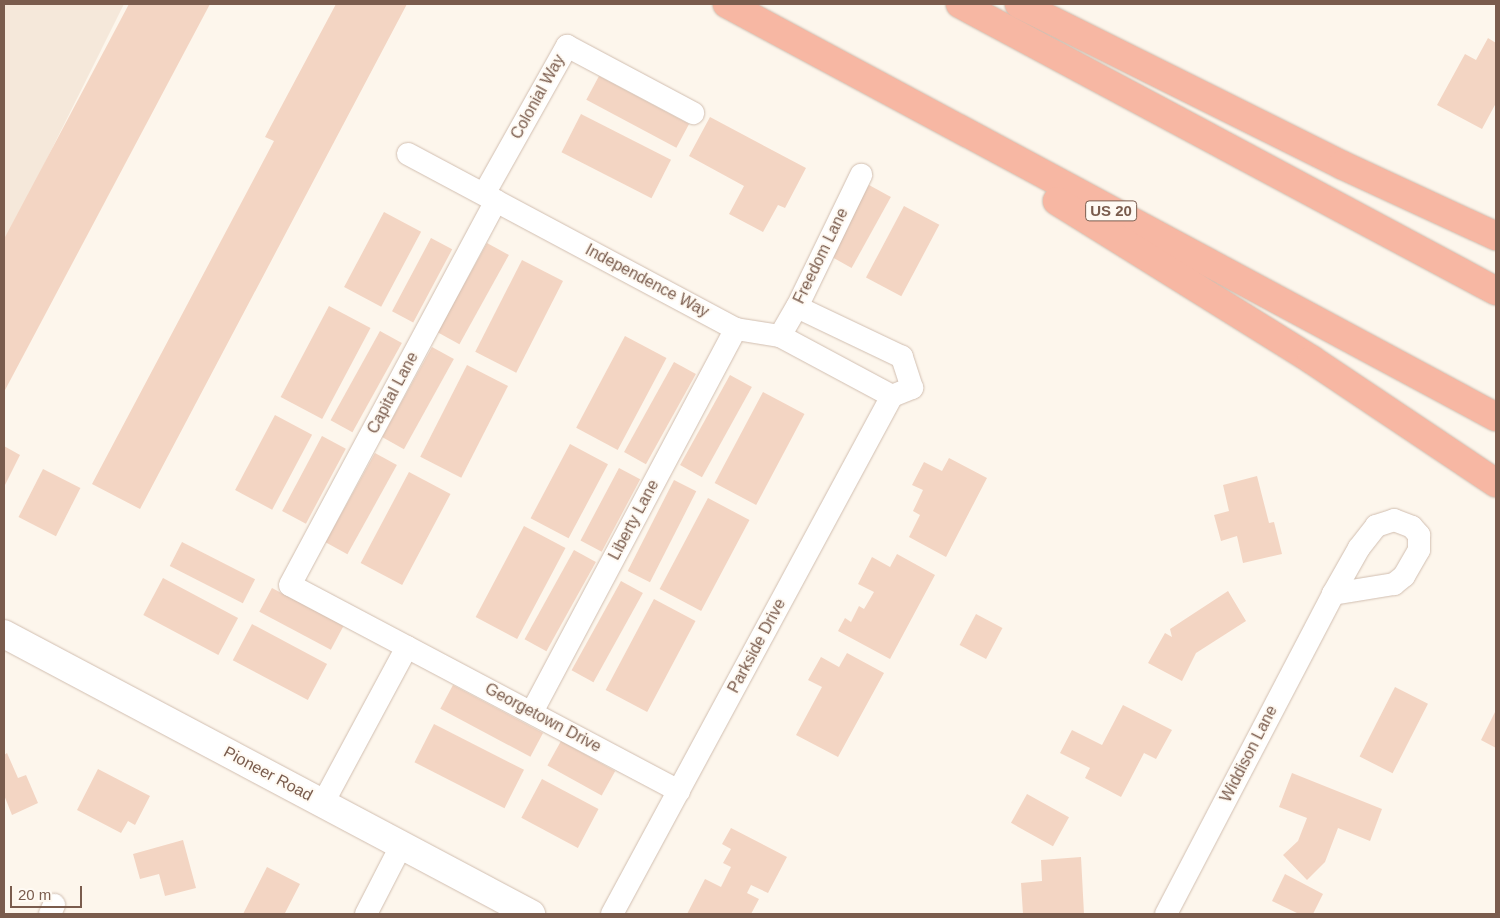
<!DOCTYPE html>
<html>
<head>
<meta charset="utf-8">
<style>
	body { margin:0 }
	#map { position:relative; width:1500px; height:918px; overflow:hidden; background:#fdf6ec; font-family:Arial,sans-serif }
	div>[style] { position:absolute }
	[style*='--x'] { left:calc(var(--x)*1px); top:calc(var(--y)*1px); width:calc(var(--w)*1px); rotate:calc(var(--a)*1deg) }
	.residential>* { inset:0; background:#f5e8da }
	.building>* { inset:0; background:#f3d5c3; transform-origin:0 0 }
	.roads { filter:drop-shadow(0 0 1px #d1beb0) drop-shadow(0 0 1px #d1beb0) }
	.street>* { height:22px; margin:-11px; padding:0 11px; transform-origin:11px; border-radius:11px; background:#fff }
	.secondary>* { height:28px; margin:-14px; padding:0 14px; transform-origin:14px; border-radius:14px; background:#fff }
	.highway>* { height:28px; margin:-14px; padding:0 14px; transform-origin:14px; border-radius:14px; background:#f7b7a3 }
	span { translate:-50% -50%; white-space:nowrap; text-align:center; line-height:1.15; -webkit-text-stroke:4px #fffaf3; paint-order:stroke }
	.shield-label span { padding:1px 4px; background:#fffaf3; border:1px solid; border-radius:4px; -webkit-text-stroke-width:0 }
	.shield-label { font-size:15px; color:#7a5c4d; font-weight:700 }
	.street-label { font-size:16px; color:#7a5c4d }
	.frame { position:absolute; inset:0; border:5px solid #7a5c4d; pointer-events:none }
	.scale { position:absolute; left:10px; top:886px; width:72px; height:22px; box-sizing:border-box; border:2px solid #7a5c4d; border-top:0; padding-left:6px; font-size:15px; line-height:18px; white-space:nowrap; color:#7a5c4d; -webkit-text-stroke:4px #fffaf3; paint-order:stroke }
</style>
</head>
<body>
<div id="map">
	<div class="residential">
		<i style="clip-path:polygon(4px 4px,124px 4px,4px 245px)"></i>
	</div>
	<div class="building">
		<i style="clip-path:polygon(129px 4px,210px 4px,4px 392px,4px 239px)"></i>
		<i style="clip-path:polygon(336px 4px,407px 4px,140px 509px,92px 484px,274px 141px,265px 137px)"></i>
		<i style="clip-path:polygon(1488px 38px,1496px 43px,1496px 103px,1482px 129px,1437px 105px,1465px 54px,1476px 60px)"></i>
		<i style="left:599px;top:76px;width:102px;height:27px;rotate:28deg"></i>
		<i style="left:581px;top:114px;width:101px;height:43px;rotate:27deg"></i>
		<i style="clip-path:polygon(710px 117px,806px 168px,785px 208px,778px 205px,763px 232px,729px 214px,744px 186px,689px 156px)"></i>
		<i style="left:869px;top:185px;width:25px;height:81px;rotate:29deg"></i>
		<i style="left:904px;top:206px;width:40px;height:81px;rotate:28deg"></i>
		<i style="left:384px;top:212px;width:42px;height:85px;rotate:28deg"></i>
		<i style="left:431px;top:238px;width:24px;height:83px;rotate:28deg"></i>
		<i style="left:487px;top:243px;width:25px;height:102px;rotate:29deg"></i>
		<i style="left:522px;top:260px;width:46px;height:103px;rotate:27deg"></i>
		<i style="left:329px;top:306px;width:47px;height:103px;rotate:28deg"></i>
		<i style="left:380px;top:331px;width:25px;height:102px;rotate:29deg"></i>
		<i style="left:625px;top:336px;width:47px;height:104px;rotate:28deg"></i>
		<i style="left:432px;top:347px;width:25px;height:103px;rotate:29deg"></i>
		<i style="left:674px;top:362px;width:25px;height:103px;rotate:29deg"></i>
		<i style="left:467px;top:365px;width:46px;height:103px;rotate:27deg"></i>
		<i style="left:730px;top:375px;width:25px;height:103px;rotate:29deg"></i>
		<i style="left:763px;top:392px;width:47px;height:103px;rotate:28deg"></i>
		<i style="left:275px;top:415px;width:42px;height:85px;rotate:28deg"></i>
		<i style="left:322px;top:436px;width:27px;height:85px;rotate:28deg"></i>
		<i style="left:570px;top:444px;width:43px;height:84px;rotate:28deg"></i>
		<i style="clip-path:polygon(4px 446px,20px 455px,4px 487px)"></i>
		<i style="left:375px;top:453px;width:25px;height:102px;rotate:29deg"></i>
		<i style="clip-path:polygon(949px 458px,987px 478px,946px 557px,909px 537px,920px 515px,913px 511px,923px 490px,912px 485px,924px 462px,942px 471px)"></i>
		<i style="left:619px;top:468px;width:24px;height:82px;rotate:28deg"></i>
		<i style="left:43px;top:469px;width:42px;height:54px;rotate:27deg"></i>
		<i style="left:409px;top:472px;width:47px;height:103px;rotate:28deg"></i>
		<i style="clip-path:polygon(1257px 476px,1269px 523px,1274px 522px,1282px 554px,1243px 563px,1237px 536px,1221px 541px,1214px 515px,1229px 511px,1223px 485px)"></i>
		<i style="left:674px;top:480px;width:25px;height:102px;rotate:27deg"></i>
		<i style="left:708px;top:498px;width:47px;height:103px;rotate:28deg"></i>
		<i style="left:524px;top:526px;width:47px;height:103px;rotate:28deg"></i>
		<i style="left:182px;top:542px;width:82px;height:27px;rotate:27deg"></i>
		<i style="left:574px;top:550px;width:25px;height:102px;rotate:29deg"></i>
		<i style="clip-path:polygon(897px 554px,935px 575px,890px 659px,838px 631px,845px 618px,851px 622px,859px 606px,864px 609px,874px 592px,858px 584px,872px 557px,890px 567px)"></i>
		<i style="left:163px;top:578px;width:85px;height:42px;rotate:28deg"></i>
		<i style="left:621px;top:581px;width:25px;height:102px;rotate:29deg"></i>
		<i style="left:272px;top:588px;width:81px;height:27px;rotate:28deg"></i>
		<i style="clip-path:polygon(1228px 591px,1246px 621px,1196px 653px,1182px 681px,1148px 663px,1165px 633px,1172px 637px,1170px 629px)"></i>
		<i style="left:654px;top:599px;width:47px;height:103px;rotate:28deg"></i>
		<i style="left:976px;top:614px;width:30px;height:35px;rotate:28deg"></i>
		<i style="left:252px;top:624px;width:85px;height:41px;rotate:28deg"></i>
		<i style="clip-path:polygon(847px 653px,884px 673px,838px 757px,796px 735px,822px 687px,808px 680px,821px 657px,839px 667px)"></i>
		<i style="left:453px;top:685px;width:102px;height:27px;rotate:28deg"></i>
		<i style="left:1395px;top:687px;width:37px;height:78px;rotate:27deg"></i>
		<i style="clip-path:polygon(1123px 705px,1172px 730px,1156px 759px,1144px 753px,1121px 797px,1085px 778px,1090px 768px,1060px 753px,1072px 730px,1102px 745px)"></i>
		<i style="clip-path:polygon(1496px 710px,1496px 748px,1481px 740px)"></i>
		<i style="left:434px;top:724px;width:101px;height:43px;rotate:27deg"></i>
		<i style="left:561px;top:741px;width:62px;height:28px;rotate:29deg"></i>
		<i style="clip-path:polygon(7px 753px,18px 778px,26px 775px,38px 803px,12px 815px,4px 795px,4px 755px)"></i>
		<i style="clip-path:polygon(98px 769px,150px 796px,135px 825px,128px 821px,121px 833px,77px 810px)"></i>
		<i style="clip-path:polygon(1292px 773px,1382px 809px,1370px 841px,1338px 828px,1325px 862px,1307px 880px,1283px 855px,1298px 841px,1307px 818px,1279px 807px)"></i>
		<i style="left:542px;top:779px;width:64px;height:44px;rotate:28deg"></i>
		<i style="left:1027px;top:794px;width:48px;height:33px;rotate:29deg"></i>
		<i style="clip-path:polygon(731px 828px,787px 857px,768px 893px,751px 885px,747px 893px,759px 899px,751px 914px,687px 914px,705px 879px,721px 887px,731px 867px,723px 863px,731px 849px,722px 844px)"></i>
		<i style="clip-path:polygon(183px 840px,196px 888px,165px 896px,159px 874px,140px 879px,133px 854px)"></i>
		<i style="clip-path:polygon(1081px 857px,1084px 914px,1023px 914px,1021px 883px,1042px 881px,1041px 860px)"></i>
		<i style="clip-path:polygon(267px 867px,300px 884px,285px 913px,288px 914px,243px 914px)"></i>
		<i style="clip-path:polygon(1285px 874px,1323px 894px,1313px 914px,1299px 914px,1272px 901px)"></i>
	</div>
	<div class="roads">
		<div class="street">
			<i style="--x:408;--y:154;--w:372;--a:28.1"></i>
			<i style="--x:736;--y:329;--w:45;--a:9"></i>
			<i style="--x:780;--y:336;--w:127;--a:28.2"></i>
			<i style="--x:484;--y:194;--w:170;--a:-60.7"></i>
			<i style="--x:567;--y:46;--w:143;--a:28"></i>
			<i style="--x:780;--y:336;--w:34;--a:-60"></i>
			<i style="--x:797;--y:307;--w:147;--a:-64.1"></i>
			<i style="--x:1394;--y:520;--w:19;--a:21"></i>
			<i style="--x:1412;--y:527;--w:11;--a:49"></i>
			<i style="--x:1419;--y:535;--w:15;--a:90"></i>
			<i style="--x:1419;--y:550;--w:30;--a:120"></i>
			<i style="--x:1404;--y:576;--w:13;--a:141"></i>
			<i style="--x:1394;--y:584;--w:62;--a:170.7"></i>
			<i style="--x:1333;--y:594;--w:53;--a:-60.5"></i>
			<i style="--x:1359;--y:548;--w:28;--a:-52"></i>
			<i style="--x:1376;--y:526;--w:19;--a:-18"></i>
			<i style="--x:407;--y:647;--w:308;--a:27.9"></i>
			<i style="--x:532;--y:712;--w:434;--a:-62"></i>
			<i style="--x:323;--y:803;--w:177;--a:-61.7"></i>
			<i style="--x:407;--y:647;--w:132;--a:-152.1"></i>
			<i style="--x:290;--y:585;--w:436;--a:-61.8"></i>
			<i style="--x:50;--y:914;--w:10;--a:-66"></i>
			<i style="--x:366;--y:914;--w:76;--a:-62.8"></i>
			<i style="--x:612;--y:914;--w:589;--a:-61.61"></i>
			<i style="--x:892;--y:396;--w:22;--a:-22"></i>
			<i style="--x:912;--y:388;--w:33;--a:-108"></i>
			<i style="--x:902;--y:357;--w:116;--a:-154.5"></i>
			<i style="--x:1166;--y:914;--w:361;--a:-62.4"></i>
		</div>
		<div class="secondary">
			<i style="--x:4;--y:634;--w:597;--a:27.98"></i>
		</div>
		<div class="highway">
			<i style="--x:727;--y:4;--w:873;--a:28.24"></i>
			<i style="--x:960;--y:4;--w:608;--a:28.17"></i>
			<i style="--x:1019;--y:4;--w:361;--a:26.5"></i>
			<i style="--x:1342;--y:165;--w:170;--a:24.8"></i>
			<i style="--x:1057;--y:201;--w:301;--a:31.9"></i>
			<i style="--x:1312;--y:360;--w:221;--a:33.8"></i>
		</div>
	</div>
	<div class="shield-label">
		<span style="left:1111px;top:211px">US 20</span>
	</div>
	<div class="street-label">
		<span style="left:538px;top:97px;rotate:-61deg">Colonial Way</span>
		<span style="left:821px;top:256px;rotate:-64deg">Freedom Lane</span>
		<span style="left:647px;top:281px;rotate:28deg">Independence Way</span>
		<span style="left:393px;top:393px;rotate:-62deg">Capital Lane</span>
		<span style="left:634px;top:520px;rotate:-62deg">Liberty Lane</span>
		<span style="left:757px;top:646px;rotate:-62deg">Parkside Drive</span>
		<span style="left:543px;top:718px;rotate:28deg">Georgetown Drive</span>
		<span style="left:1249px;top:754px;rotate:-63deg">Widdison Lane</span>
		<span style="left:268px;top:774px;rotate:28deg">Pioneer Road</span>
	</div>
	<div class="frame"></div>
	<div class="scale">20 m</div>
</div>
</body>
</html>
